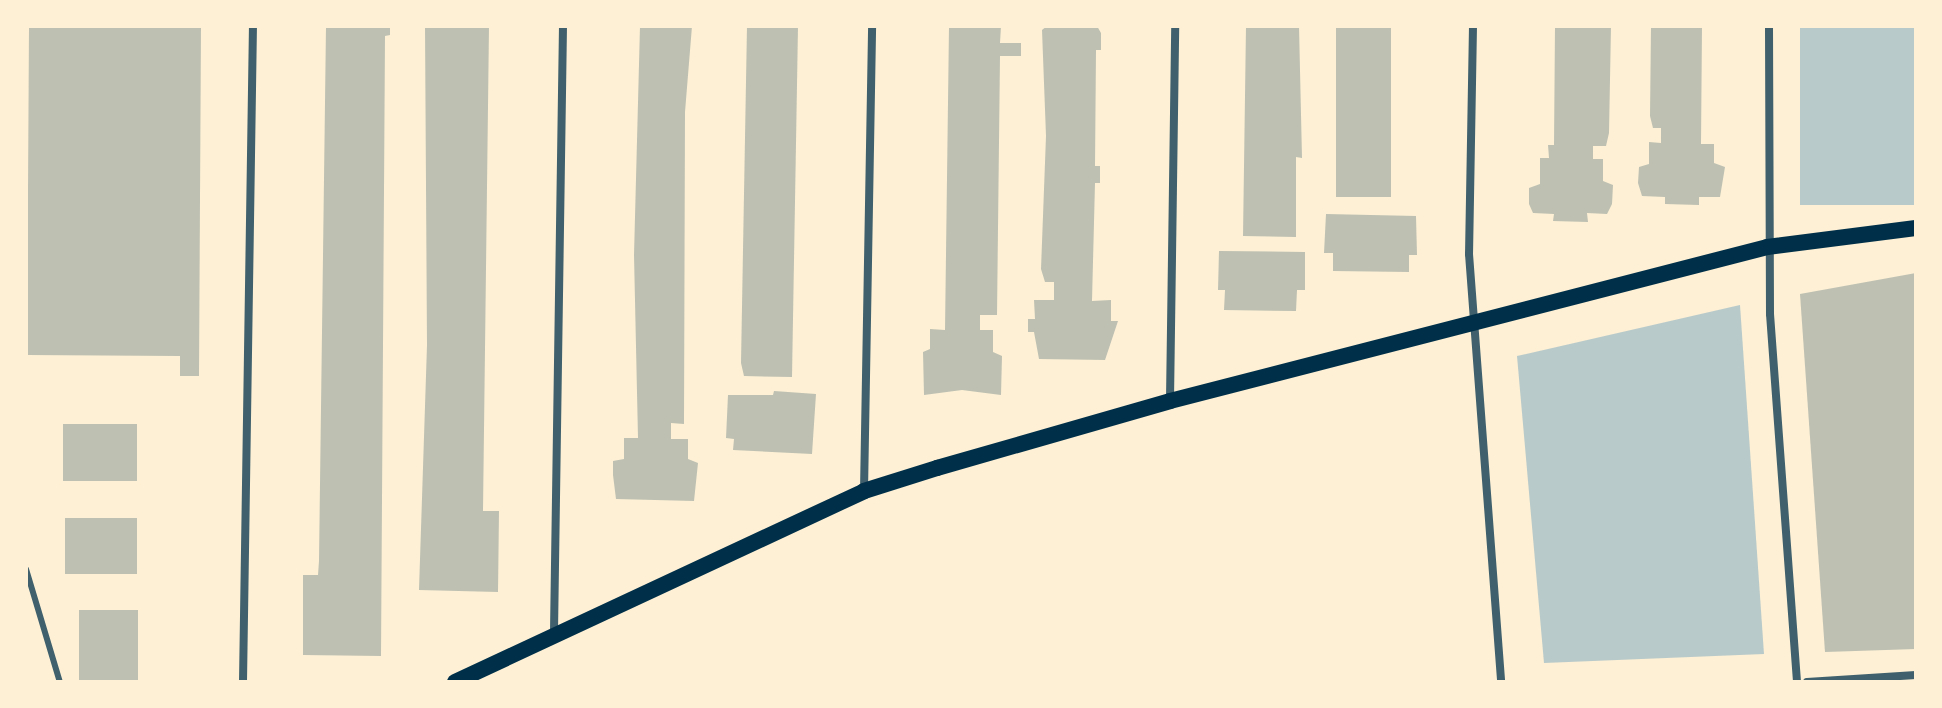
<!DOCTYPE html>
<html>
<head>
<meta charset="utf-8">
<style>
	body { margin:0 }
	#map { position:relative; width:1942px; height:708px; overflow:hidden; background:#fdf0d5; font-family:"Archivo Narrow",sans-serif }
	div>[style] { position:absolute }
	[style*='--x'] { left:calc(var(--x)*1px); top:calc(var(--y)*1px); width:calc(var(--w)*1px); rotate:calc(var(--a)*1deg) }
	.green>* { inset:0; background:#b9caca; transform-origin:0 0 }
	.building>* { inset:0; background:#bec0b2; transform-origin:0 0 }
	.service>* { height:6px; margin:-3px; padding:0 3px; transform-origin:3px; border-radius:3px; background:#3f606c }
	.minor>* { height:8px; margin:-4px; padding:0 4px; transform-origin:4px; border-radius:4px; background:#3f606c }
	.secondary>* { height:16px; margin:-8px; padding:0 8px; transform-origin:8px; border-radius:8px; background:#003049 }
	span { translate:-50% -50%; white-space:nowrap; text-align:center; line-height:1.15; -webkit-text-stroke:6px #fdf0d5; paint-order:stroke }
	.frame { position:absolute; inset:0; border:28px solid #fdf0d5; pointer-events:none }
</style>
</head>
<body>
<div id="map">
	<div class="green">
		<i style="left:1800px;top:26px;width:116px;height:179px"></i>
		<i style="clip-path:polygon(1740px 305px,1764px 654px,1544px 663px,1517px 356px)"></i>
	</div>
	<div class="building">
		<i style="clip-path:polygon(29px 26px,201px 26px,199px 376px,180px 376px,180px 356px,27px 355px)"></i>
		<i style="clip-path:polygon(326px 26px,390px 26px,390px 35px,385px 36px,381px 656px,303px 655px,303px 575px,318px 575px,319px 561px)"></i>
		<i style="clip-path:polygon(425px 26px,489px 26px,483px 511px,499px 511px,498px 592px,419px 590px,427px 345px)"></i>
		<i style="clip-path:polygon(640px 26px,692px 26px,685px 112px,684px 424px,671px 423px,671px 439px,688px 439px,688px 459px,698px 463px,694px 501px,616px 499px,613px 475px,613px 461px,624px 459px,624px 438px,638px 438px,634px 255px)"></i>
		<i style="clip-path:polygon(747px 26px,798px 26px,792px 377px,744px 376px,741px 363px)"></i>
		<i style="clip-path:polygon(949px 26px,1001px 26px,1000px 43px,1021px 43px,1021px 56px,1000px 56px,997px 315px,980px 315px,980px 330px,993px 330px,993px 352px,1002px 356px,1001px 395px,962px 390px,924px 395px,923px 352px,930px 349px,930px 329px,945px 330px)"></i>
		<i style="clip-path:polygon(1047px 26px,1097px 26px,1101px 33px,1101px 50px,1096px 50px,1095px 166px,1100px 166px,1100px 183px,1095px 183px,1092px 301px,1111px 300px,1111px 321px,1118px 321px,1105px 360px,1039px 359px,1034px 332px,1028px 332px,1028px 319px,1035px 319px,1034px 300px,1054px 300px,1054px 282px,1045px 282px,1041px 269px,1046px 136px,1042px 30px)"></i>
		<i style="clip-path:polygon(1246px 26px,1299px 26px,1302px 158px,1296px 157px,1296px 237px,1243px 236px)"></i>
		<i style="left:1336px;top:26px;width:55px;height:171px"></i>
		<i style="clip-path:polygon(1555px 26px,1611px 26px,1609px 133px,1606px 146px,1593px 146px,1593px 159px,1603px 159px,1603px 181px,1613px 185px,1612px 204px,1607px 214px,1587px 213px,1588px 222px,1553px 221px,1554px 214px,1533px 213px,1529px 204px,1529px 188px,1540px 184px,1540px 158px,1549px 158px,1548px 145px,1554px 145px)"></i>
		<i style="clip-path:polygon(1651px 26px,1702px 26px,1701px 144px,1714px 144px,1714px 163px,1725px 167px,1720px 197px,1699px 197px,1699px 205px,1665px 204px,1665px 197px,1642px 196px,1638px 183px,1639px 167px,1649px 164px,1649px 142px,1661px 143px,1661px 128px,1653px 128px,1650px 116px)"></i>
		<i style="clip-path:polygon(1326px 214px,1416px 216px,1417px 255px,1409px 255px,1409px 272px,1333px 271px,1333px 253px,1324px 253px)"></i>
		<i style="clip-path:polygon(1219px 251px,1305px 252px,1305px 290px,1297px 290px,1296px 311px,1224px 310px,1225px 290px,1218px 290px)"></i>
		<i style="clip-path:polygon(1916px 273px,1916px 649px,1825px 652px,1800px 294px)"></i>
		<i style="clip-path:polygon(774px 391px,816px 394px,812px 454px,733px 450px,734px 439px,726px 438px,728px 395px,773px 395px)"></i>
		<i style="left:63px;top:424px;width:74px;height:57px"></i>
		<i style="left:65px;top:518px;width:72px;height:56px"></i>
		<i style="left:79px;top:610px;width:59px;height:72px"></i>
	</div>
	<div class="service">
		<i style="--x:26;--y:569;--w:118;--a:73.3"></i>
	</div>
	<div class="minor">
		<i style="--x:1473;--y:26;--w:228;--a:91"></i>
		<i style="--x:1469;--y:254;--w:429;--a:85.7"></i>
		<i style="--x:1769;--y:26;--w:288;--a:89.8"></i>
		<i style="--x:1770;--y:314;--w:369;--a:85.8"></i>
		<i style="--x:1170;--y:400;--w:374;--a:-89.2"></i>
		<i style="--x:864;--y:491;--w:465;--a:-89"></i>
		<i style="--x:554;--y:632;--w:606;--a:-89.15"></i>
		<i style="--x:243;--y:682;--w:656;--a:-89.13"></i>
		<i style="--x:1807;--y:682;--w:109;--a:-3.7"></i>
	</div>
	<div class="secondary">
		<i style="--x:455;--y:682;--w:451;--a:-25"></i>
		<i style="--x:864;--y:491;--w:77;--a:-17.5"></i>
		<i style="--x:937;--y:468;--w:242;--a:-16"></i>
		<i style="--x:1170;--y:401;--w:617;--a:-14.46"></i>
		<i style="--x:1767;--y:247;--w:150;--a:-7.3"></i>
	</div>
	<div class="frame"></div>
</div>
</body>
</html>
